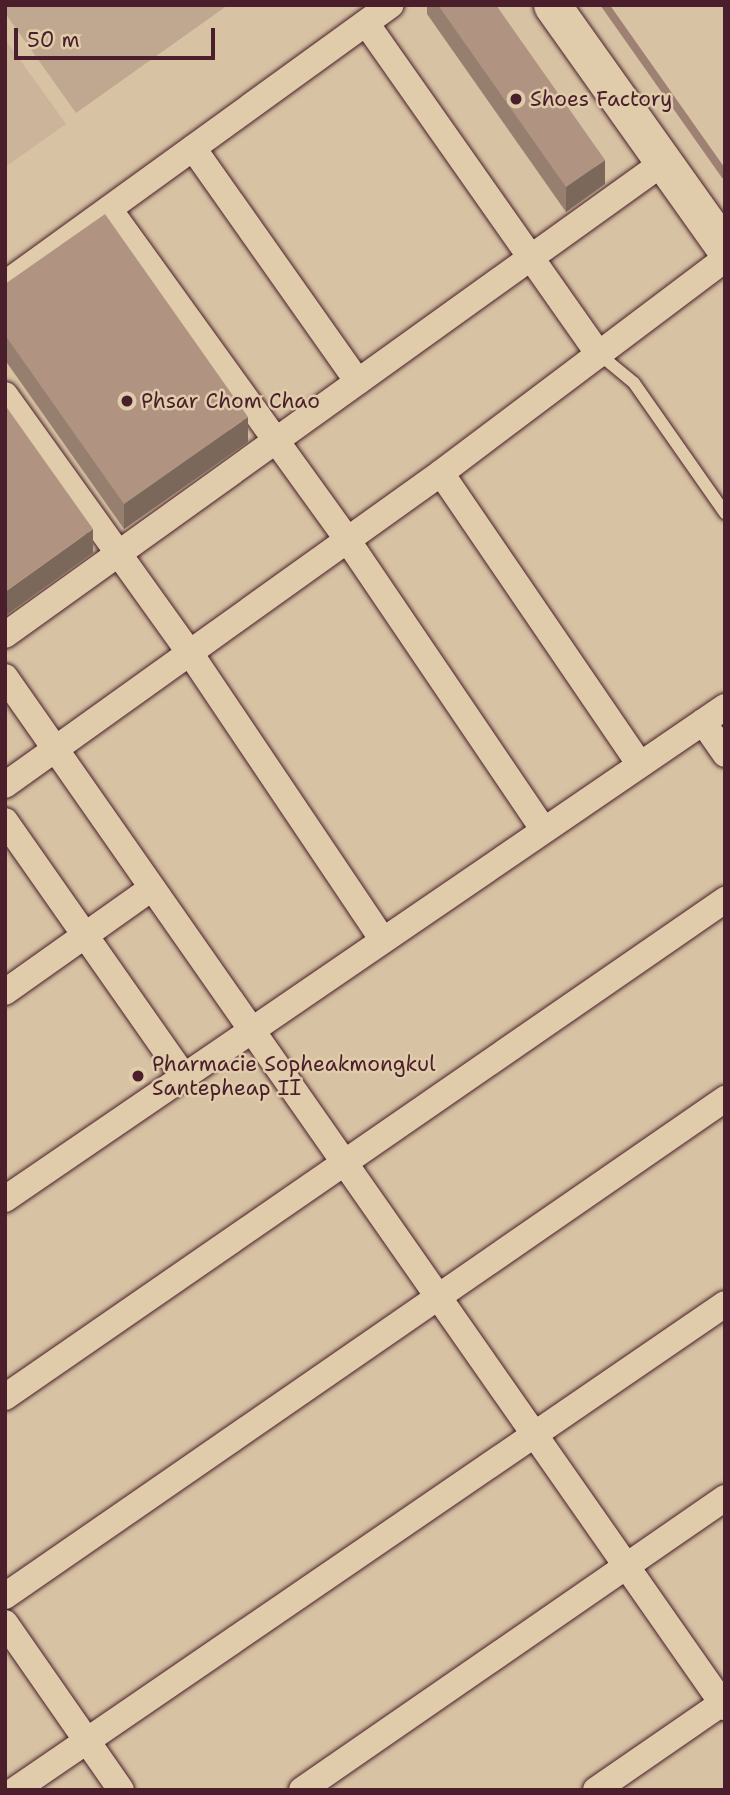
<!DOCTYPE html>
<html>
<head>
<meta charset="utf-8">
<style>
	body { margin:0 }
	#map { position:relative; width:730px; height:1795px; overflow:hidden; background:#d7c2a3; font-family:"Shantell Sans",sans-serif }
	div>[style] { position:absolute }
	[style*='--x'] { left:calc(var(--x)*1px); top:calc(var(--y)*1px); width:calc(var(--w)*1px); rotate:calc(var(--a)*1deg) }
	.built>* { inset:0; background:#cbb499 }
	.green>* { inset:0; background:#c0a78f }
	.stream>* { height:8px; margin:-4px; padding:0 4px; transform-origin:4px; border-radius:4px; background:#9f8174 }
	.roads { filter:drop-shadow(0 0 2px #4a1f2b) drop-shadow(0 0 2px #4a1f2b) }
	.service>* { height:12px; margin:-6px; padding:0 6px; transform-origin:6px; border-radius:6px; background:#e0ccab }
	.minor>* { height:26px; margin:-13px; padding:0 13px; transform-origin:13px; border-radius:13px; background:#e0ccab }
	.secondary>* { height:37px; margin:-18.5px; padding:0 18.5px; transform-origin:18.5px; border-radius:18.5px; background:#e0ccab }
	.wall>* { inset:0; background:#977f6f }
	.shaded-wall>* { inset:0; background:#7b685a }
	.building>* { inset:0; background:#b09481 }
	.dots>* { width:19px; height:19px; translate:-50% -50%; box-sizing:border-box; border:4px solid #e0ccab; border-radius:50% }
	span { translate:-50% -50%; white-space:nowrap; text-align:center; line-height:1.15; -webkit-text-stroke:5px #e0ccab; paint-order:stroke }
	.poi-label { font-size:21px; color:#4a1f2b }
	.left { translate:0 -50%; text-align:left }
	.frame { position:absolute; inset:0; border:7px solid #4a1f2b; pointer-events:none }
	.scale { position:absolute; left:14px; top:28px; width:201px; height:32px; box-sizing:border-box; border:4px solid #4a1f2b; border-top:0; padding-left:9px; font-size:21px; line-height:24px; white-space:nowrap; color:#4a1f2b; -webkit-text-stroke:5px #e0ccab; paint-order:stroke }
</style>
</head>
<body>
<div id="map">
	<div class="built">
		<i style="clip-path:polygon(5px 39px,66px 124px,5px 167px)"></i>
	</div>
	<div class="green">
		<i style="clip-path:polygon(5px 5px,228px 5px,76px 113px,5px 13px)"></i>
	</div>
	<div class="stream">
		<i style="--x:605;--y:5;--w:208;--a:54.8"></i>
	</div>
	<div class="roads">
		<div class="service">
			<i style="--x:599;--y:354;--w:45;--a:39.6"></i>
			<i style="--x:634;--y:383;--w:159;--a:55"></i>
		</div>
		<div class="minor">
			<i style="--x:366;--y:23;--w:405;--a:54.9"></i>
			<i style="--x:193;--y:148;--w:286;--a:54.8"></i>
			<i style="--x:109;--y:209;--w:405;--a:54.2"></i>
			<i style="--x:346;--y:538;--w:350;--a:55.9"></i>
			<i style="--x:5;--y:284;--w:476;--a:-35.9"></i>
			<i style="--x:5;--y:395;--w:317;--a:54.4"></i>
			<i style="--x:190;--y:653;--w:346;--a:56.1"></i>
			<i style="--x:441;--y:473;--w:353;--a:55.7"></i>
			<i style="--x:5;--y:635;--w:811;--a:-35.67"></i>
			<i style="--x:5;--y:677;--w:1257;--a:55.05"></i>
			<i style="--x:703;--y:722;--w:39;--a:55"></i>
			<i style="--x:5;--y:785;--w:536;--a:-35.59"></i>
			<i style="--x:441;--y:473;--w:356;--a:-37"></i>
			<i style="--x:5;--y:821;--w:312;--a:55"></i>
			<i style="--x:5;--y:992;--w:180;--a:-35.3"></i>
			<i style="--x:5;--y:1199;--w:872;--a:-34.35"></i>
			<i style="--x:5;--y:1397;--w:875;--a:-34.62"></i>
			<i style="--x:5;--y:1596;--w:875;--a:-34.62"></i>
			<i style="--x:5;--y:1623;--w:203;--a:55.2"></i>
			<i style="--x:15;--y:1790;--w:860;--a:-34.39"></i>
			<i style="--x:302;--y:1790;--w:514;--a:-34.62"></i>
			<i style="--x:596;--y:1790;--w:157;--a:-34.6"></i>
		</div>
		<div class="secondary">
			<i style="--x:552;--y:5;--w:298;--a:54.6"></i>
		</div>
	</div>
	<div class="wall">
		<i style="clip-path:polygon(427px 5px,496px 5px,605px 184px,566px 212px,427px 14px)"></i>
		<i style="clip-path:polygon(5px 284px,248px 442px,124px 529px,5px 360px)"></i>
	</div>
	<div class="shaded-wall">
		<i style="clip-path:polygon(605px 160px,605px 184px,566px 212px,566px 187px)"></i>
		<i style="clip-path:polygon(248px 417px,248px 442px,124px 529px,124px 504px)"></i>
		<i style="clip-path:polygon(93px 529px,93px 553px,5px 616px,5px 592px)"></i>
	</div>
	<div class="building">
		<i style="clip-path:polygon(438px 5px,496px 5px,605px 160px,566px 187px)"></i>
		<i style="clip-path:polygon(105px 214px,248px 417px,124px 504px,5px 335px,5px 284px)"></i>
		<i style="clip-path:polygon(5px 405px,93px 529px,5px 592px)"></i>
	</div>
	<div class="dots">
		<i style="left:516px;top:99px;background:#4a1f2b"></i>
		<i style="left:127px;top:401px;background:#4a1f2b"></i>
		<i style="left:138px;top:1076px;background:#4a1f2b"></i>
	</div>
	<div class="poi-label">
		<span class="left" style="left:530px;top:99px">Shoes Factory</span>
		<span class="left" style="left:141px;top:401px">Phsar Chom Chao</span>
		<span class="left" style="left:152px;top:1076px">Pharmacie Sopheakmongkul<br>Santepheap II</span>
	</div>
	<div class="frame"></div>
	<div class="scale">50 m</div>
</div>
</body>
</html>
